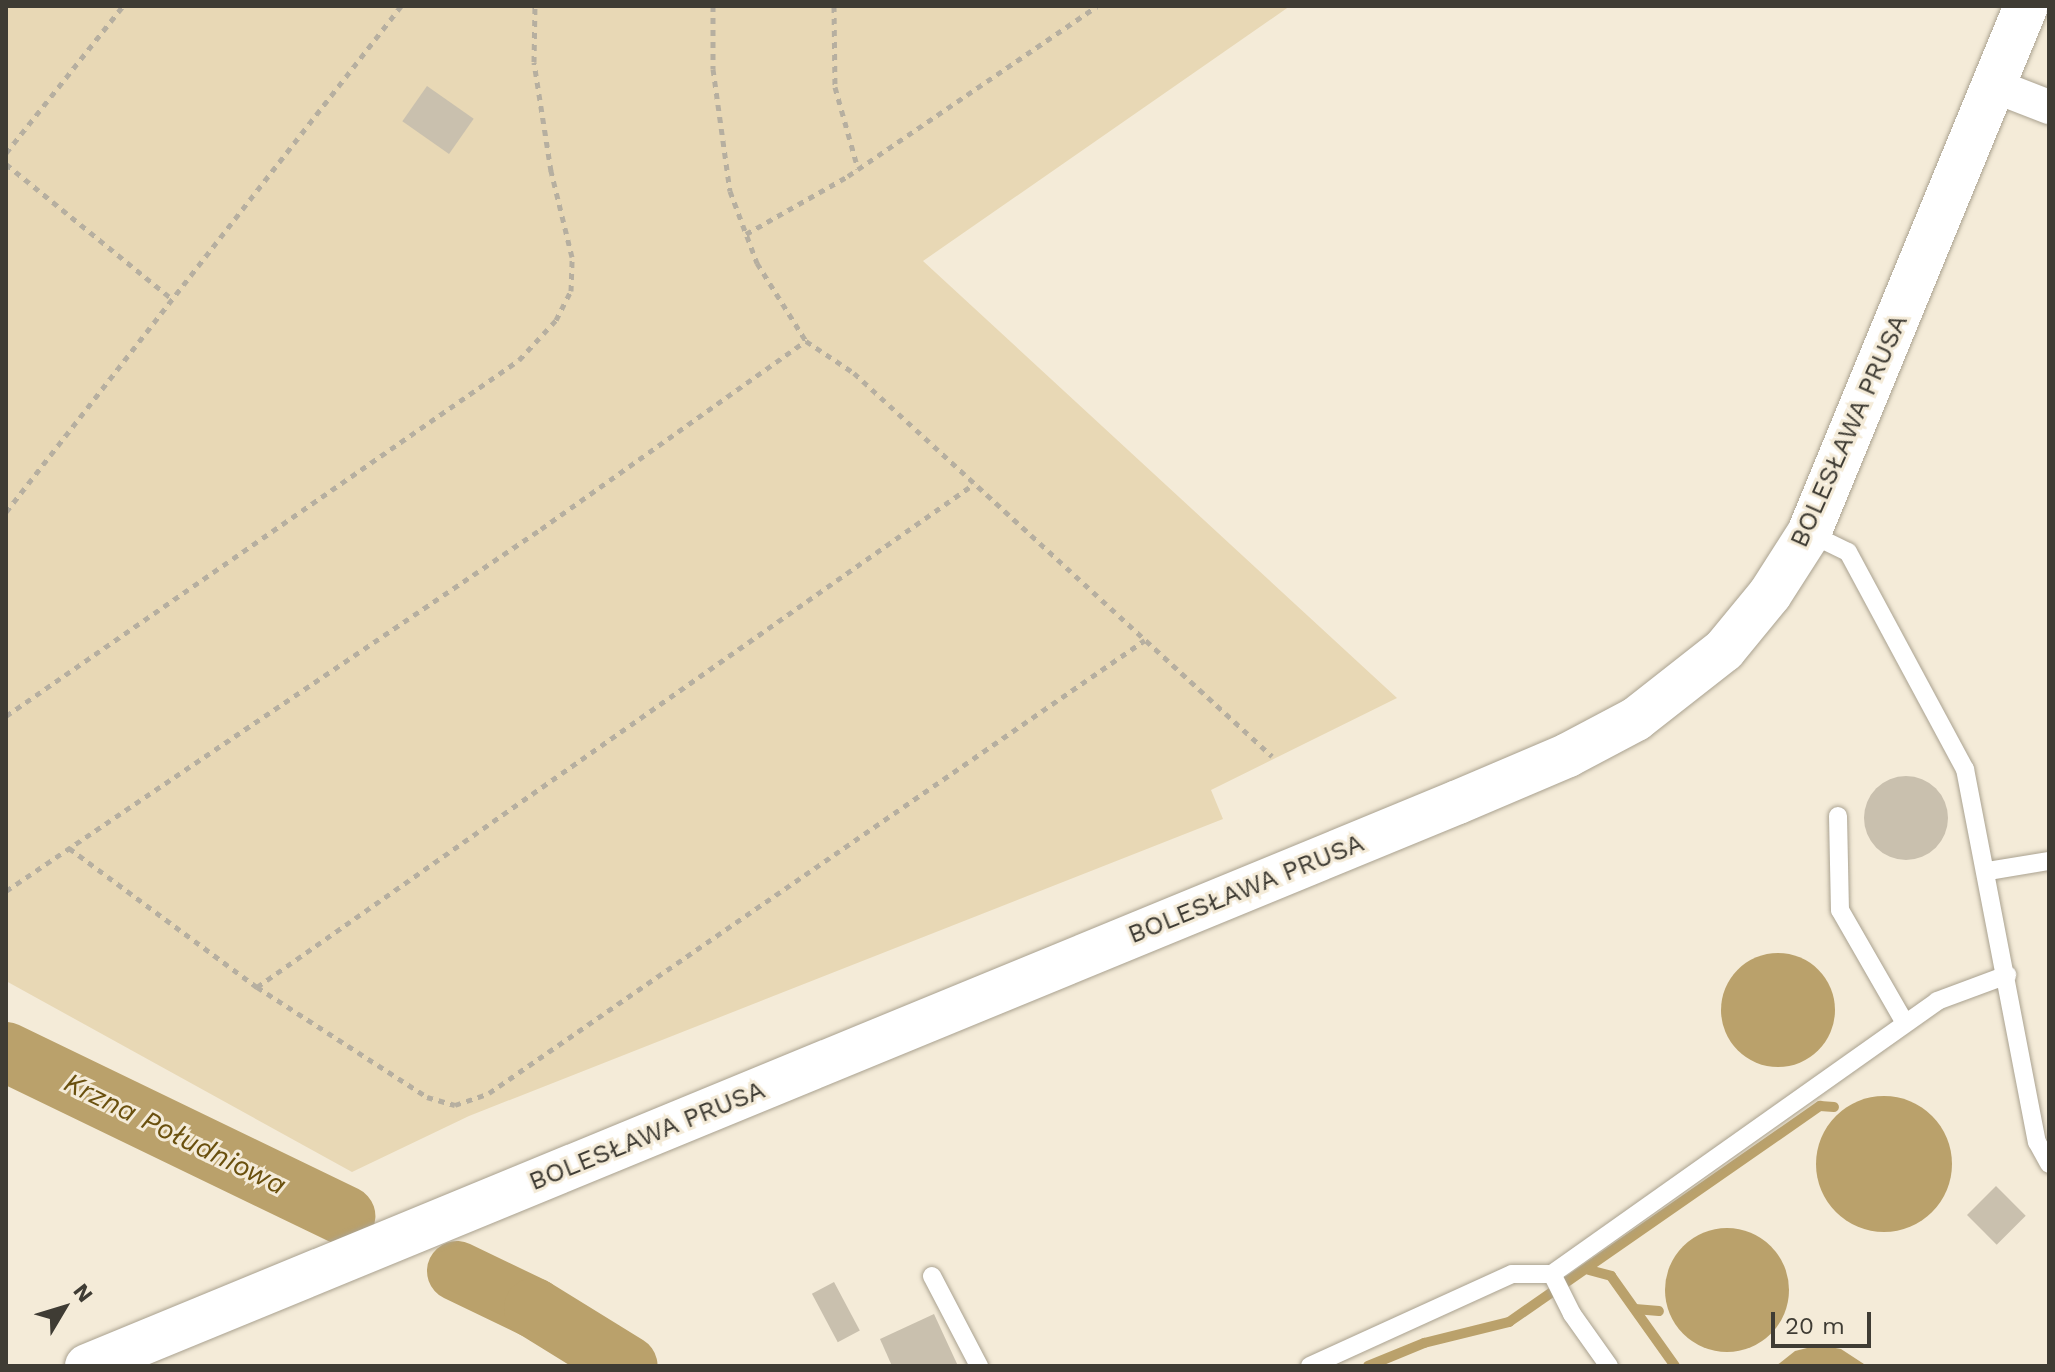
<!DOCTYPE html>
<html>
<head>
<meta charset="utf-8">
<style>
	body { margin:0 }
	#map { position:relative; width:2055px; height:1372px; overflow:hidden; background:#f4ebd8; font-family:"Work Sans",sans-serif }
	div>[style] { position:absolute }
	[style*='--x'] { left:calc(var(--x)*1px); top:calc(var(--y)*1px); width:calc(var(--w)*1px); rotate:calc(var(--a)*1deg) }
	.green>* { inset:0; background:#e8d8b5 }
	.water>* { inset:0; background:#baa16b }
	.round { border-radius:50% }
	.stream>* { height:10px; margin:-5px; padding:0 5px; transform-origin:5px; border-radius:5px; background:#baa16b }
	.river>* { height:60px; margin:-30px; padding:0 30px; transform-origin:30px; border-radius:30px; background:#baa16b }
	.building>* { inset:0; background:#c9c0ae; transform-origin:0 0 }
	.path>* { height:5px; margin-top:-2.5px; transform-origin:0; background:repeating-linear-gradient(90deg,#b6afa0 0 6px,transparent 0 12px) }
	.roads { filter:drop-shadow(0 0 2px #aaa290) drop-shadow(0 0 2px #aaa290) }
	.service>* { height:18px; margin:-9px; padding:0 9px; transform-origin:9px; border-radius:9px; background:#fff }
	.minor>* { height:34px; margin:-17px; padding:0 17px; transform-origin:17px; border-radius:17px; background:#fff }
	.tertiary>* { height:44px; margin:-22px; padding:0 22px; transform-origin:22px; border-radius:22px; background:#fff }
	span { translate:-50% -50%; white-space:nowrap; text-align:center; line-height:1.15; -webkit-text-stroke:6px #f4ebd8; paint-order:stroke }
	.street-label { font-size:26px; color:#3f3c34 }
	.water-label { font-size:28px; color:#6a500e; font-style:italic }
	.frame { position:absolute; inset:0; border:8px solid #3f3c34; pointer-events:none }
	.north { position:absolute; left:24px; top:1268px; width:80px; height:80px; -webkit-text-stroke:6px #f4ebd8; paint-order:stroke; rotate:52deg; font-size:22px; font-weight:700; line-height:32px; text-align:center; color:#3f3c34 }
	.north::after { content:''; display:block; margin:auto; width:28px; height:36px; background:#3f3c34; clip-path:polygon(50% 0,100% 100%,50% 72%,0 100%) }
	.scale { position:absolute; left:1771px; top:1312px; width:100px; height:36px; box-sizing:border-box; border:4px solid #3f3c34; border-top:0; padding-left:10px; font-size:24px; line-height:28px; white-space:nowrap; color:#3f3c34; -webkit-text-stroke:6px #f4ebd8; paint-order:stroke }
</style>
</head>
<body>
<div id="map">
	<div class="green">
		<i style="clip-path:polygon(6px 6px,1290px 6px,923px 261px,1397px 698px,1211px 790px,1223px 819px,469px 1116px,352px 1172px,6px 981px)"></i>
	</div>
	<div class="water">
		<i class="round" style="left:1721px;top:953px;width:114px;height:114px"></i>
		<i class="round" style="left:1816px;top:1096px;width:136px;height:136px"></i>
		<i class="round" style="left:1665px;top:1228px;width:124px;height:124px"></i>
		<i style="clip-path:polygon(1819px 1345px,1841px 1349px,1867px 1366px,1776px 1366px,1795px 1351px)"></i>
	</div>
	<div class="stream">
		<i style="--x:1589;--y:1270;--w:23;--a:15"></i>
		<i style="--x:1611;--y:1276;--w:110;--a:54.6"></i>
		<i style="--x:1635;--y:1309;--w:24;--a:5"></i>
		<i style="--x:1368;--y:1366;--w:61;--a:-22.3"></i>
		<i style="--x:1424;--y:1343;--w:88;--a:-13.9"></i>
		<i style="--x:1509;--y:1322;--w:379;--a:-34.8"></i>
		<i style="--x:1820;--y:1106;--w:14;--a:4"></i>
	</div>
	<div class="river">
		<i style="--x:6;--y:1052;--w:377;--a:25.8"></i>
		<i style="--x:457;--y:1271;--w:85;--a:25.7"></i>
		<i style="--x:534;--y:1308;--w:110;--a:31.7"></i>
	</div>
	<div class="building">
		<i style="left:427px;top:86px;width:57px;height:43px;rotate:35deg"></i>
		<i class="round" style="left:1864px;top:776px;width:84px;height:84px"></i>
		<i style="left:1996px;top:1186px;width:42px;height:41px;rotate:45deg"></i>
		<i style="left:834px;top:1282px;width:55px;height:25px;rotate:62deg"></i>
		<i style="clip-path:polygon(934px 1314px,958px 1366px,892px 1366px,880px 1339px)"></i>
	</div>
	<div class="path">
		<i style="--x:713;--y:6;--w:63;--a:90"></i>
		<i style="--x:713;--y:69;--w:123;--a:82.1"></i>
		<i style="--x:730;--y:191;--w:77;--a:69.4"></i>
		<i style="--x:757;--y:263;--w:92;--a:57.9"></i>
		<i style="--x:806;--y:341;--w:58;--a:33.7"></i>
		<i style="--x:854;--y:373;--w:567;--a:42.5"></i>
		<i style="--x:834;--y:6;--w:81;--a:89.3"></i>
		<i style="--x:835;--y:87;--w:85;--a:74.3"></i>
		<i style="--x:6;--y:153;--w:188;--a:-51.5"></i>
		<i style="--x:6;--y:164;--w:213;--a:39.1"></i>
		<i style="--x:746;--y:234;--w:117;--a:-29.6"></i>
		<i style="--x:848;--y:176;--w:301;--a:-34.3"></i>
		<i style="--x:6;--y:512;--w:642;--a:-52.02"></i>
		<i style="--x:6;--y:716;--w:624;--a:-34.76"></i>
		<i style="--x:519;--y:360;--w:54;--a:-47.2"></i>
		<i style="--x:556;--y:320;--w:33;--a:-63"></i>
		<i style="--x:571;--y:291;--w:34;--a:-88"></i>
		<i style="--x:572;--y:257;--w:89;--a:-103.7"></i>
		<i style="--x:551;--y:171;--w:110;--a:-98.9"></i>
		<i style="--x:534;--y:62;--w:56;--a:-89"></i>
		<i style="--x:69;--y:848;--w:234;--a:36.5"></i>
		<i style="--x:257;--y:987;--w:202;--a:32.9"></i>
		<i style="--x:427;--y:1097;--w:29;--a:16"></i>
		<i style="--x:455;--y:1105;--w:36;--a:-19"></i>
		<i style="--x:489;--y:1093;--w:797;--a:-34.63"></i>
		<i style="--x:6;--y:891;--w:646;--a:-34.08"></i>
		<i style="--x:541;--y:529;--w:325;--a:-35.4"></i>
		<i style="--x:257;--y:987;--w:876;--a:-35.05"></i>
	</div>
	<div class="roads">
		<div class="service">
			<i style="--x:1809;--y:533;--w:43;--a:26"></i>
			<i style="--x:1848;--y:552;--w:247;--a:61.7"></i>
			<i style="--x:1965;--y:769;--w:380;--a:79.1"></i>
			<i style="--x:2037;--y:1142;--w:25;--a:61"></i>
			<i style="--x:1838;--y:816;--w:94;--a:88.8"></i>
			<i style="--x:1840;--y:910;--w:130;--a:60.1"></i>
			<i style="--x:1988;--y:871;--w:62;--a:-9.3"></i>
			<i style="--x:1552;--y:1274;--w:45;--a:63.4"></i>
			<i style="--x:1572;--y:1314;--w:64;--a:54.6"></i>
			<i style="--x:932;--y:1276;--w:102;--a:62.4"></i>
			<i style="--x:1310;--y:1366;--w:222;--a:-24.5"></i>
			<i style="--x:1512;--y:1274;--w:40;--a:0"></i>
			<i style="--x:1552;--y:1274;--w:472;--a:-35.3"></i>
			<i style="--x:1937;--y:1001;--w:75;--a:-20.4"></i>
		</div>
		<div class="minor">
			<i style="--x:1995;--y:86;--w:58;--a:21.3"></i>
		</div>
		<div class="tertiary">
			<i style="--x:87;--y:1366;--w:1482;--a:-22.36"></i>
			<i style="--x:1458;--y:802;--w:120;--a:-23.1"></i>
			<i style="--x:1568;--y:755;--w:77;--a:-27.9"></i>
			<i style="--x:1636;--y:719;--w:112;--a:-38.1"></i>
			<i style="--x:1724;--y:650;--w:72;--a:-50.6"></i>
			<i style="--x:1770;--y:594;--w:72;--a:-57.4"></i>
			<i style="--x:1809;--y:533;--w:570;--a:-67.62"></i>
		</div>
	</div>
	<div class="street-label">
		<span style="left:1849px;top:431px;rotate:-66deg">BOLESŁAWA PRUSA</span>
		<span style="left:1246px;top:889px;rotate:-22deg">BOLESŁAWA PRUSA</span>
		<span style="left:647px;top:1136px;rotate:-22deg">BOLESŁAWA PRUSA</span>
	</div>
	<div class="water-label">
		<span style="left:175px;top:1134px;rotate:26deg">Krzna Południowa</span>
	</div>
	<div class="frame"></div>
	<div class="north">N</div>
	<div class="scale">20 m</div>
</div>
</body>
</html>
